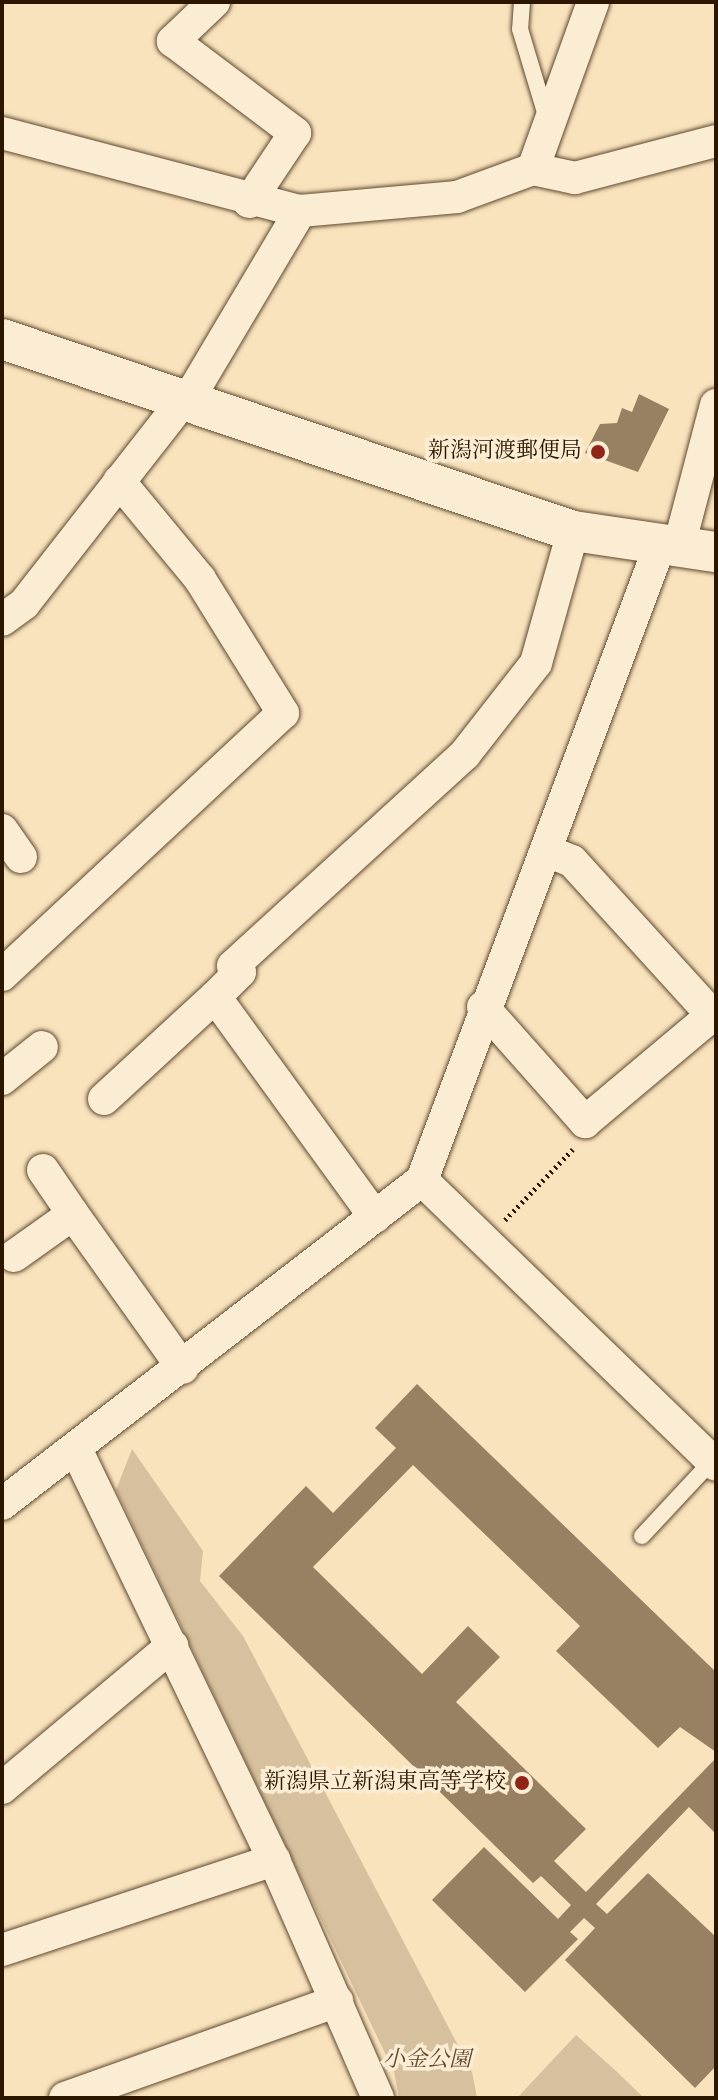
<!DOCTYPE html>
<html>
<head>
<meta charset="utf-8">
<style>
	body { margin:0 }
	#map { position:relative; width:718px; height:2100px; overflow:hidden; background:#f9e3bd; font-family:Vollkorn,"Noto Serif JP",serif }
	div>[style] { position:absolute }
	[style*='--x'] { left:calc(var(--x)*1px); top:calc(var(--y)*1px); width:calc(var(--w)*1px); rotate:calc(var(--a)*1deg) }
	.green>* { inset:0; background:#d6c09d }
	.building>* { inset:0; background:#978162 }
	.path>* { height:5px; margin-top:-2.5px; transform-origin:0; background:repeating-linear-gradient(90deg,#2c1600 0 2px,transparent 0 6px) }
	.roads { filter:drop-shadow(0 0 2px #5f492f) drop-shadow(0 0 2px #5f492f) }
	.service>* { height:16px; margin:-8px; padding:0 8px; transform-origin:8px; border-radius:8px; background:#fbedd4 }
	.minor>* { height:32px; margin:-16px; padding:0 16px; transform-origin:16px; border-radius:16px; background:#fbedd4 }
	.tertiary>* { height:40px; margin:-20px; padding:0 20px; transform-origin:20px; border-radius:20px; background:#fbedd4 }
	.dots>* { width:22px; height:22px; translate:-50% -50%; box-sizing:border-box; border:4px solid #fbedd4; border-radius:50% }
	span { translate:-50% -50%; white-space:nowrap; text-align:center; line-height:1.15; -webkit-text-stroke:7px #fbedd4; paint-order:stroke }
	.poi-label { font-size:22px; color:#2c1600 }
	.right { translate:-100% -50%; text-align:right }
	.park-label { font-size:22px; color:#5f492f; font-style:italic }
	.frame { position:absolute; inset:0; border:4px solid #2c1600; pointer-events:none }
</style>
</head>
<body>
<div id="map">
	<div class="green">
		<i style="clip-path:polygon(132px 1449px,203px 1551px,200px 1581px,243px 1636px,472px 2072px,477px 2098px,399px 2098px,394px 2072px,116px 1490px)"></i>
		<i style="clip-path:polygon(576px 2035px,616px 2071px,644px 2098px,517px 2098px)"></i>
	</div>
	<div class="building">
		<i style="clip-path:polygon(639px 394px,669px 409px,638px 472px,585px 453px,600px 424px,617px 423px,622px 408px,632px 412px)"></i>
		<i style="clip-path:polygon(417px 1384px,716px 1672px,716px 1752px,680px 1727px,658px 1748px,556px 1651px,580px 1626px,413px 1465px,313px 1567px,422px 1674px,468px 1626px,500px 1657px,456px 1702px,586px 1829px,554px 1861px,586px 1892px,716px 1758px,716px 1834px,689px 1807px,596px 1904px,607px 1914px,648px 1873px,716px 1937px,716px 2066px,695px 2088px,565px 1960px,595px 1928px,584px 1918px,570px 1932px,578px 1939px,525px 1992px,432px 1900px,484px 1847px,558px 1919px,571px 1905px,541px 1876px,533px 1883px,219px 1576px,306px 1486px,333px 1513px,396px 1448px,375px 1428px)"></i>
	</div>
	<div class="path">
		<i style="--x:505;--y:1220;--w:98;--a:-46.2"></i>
	</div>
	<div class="roads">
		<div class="service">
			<i style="--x:522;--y:2;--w:27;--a:94"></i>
			<i style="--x:520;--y:29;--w:94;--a:73.3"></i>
			<i style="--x:642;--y:1536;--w:103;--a:-47"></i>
		</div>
		<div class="minor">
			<i style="--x:214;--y:2;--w:57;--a:136.4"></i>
			<i style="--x:173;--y:41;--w:153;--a:37"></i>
			<i style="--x:295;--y:133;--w:83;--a:123.7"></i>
			<i style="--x:2;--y:133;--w:308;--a:14.7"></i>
			<i style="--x:300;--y:211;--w:158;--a:-5.1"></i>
			<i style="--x:457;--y:197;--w:81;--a:-20.2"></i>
			<i style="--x:533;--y:169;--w:177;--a:-70.2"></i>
			<i style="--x:533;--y:169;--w:43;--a:12.1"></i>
			<i style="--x:575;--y:178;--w:146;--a:-14.7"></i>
			<i style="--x:188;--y:400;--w:220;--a:-59.3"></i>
			<i style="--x:679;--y:546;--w:146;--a:-75.3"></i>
			<i style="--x:2;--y:620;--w:27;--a:-36"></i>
			<i style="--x:24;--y:604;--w:260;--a:-52"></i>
			<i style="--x:2;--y:830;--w:33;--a:55"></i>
			<i style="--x:547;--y:851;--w:27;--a:22"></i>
			<i style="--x:572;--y:861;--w:214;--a:47.7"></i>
			<i style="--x:2;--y:975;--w:384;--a:-43"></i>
			<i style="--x:283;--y:713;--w:158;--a:-121.8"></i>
			<i style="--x:200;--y:579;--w:127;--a:-129.6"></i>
			<i style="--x:483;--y:1007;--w:154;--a:48.4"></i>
			<i style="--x:585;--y:1122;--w:171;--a:-40"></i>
			<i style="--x:2;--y:1079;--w:51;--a:-38.7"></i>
			<i style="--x:104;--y:1099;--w:151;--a:-42.6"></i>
			<i style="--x:43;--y:1170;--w:53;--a:55.7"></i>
			<i style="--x:422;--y:1180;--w:409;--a:44.1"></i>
			<i style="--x:375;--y:1217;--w:272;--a:-126"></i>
			<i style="--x:215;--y:997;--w:35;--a:-45"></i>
			<i style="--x:240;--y:972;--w:9;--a:-139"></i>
			<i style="--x:233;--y:966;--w:314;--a:-42.4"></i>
			<i style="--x:465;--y:754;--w:115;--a:-52"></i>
			<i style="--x:536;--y:663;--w:137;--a:-74.3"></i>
			<i style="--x:14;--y:1256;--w:72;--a:-35.4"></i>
			<i style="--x:73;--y:1214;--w:189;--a:54.5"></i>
			<i style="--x:76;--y:1449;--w:456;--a:64.3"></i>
			<i style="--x:274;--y:1860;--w:260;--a:66.4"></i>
			<i style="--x:2;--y:1504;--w:530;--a:-37.65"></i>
			<i style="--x:422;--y:1180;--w:678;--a:-69.45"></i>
			<i style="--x:2;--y:1788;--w:222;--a:-39.9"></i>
			<i style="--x:2;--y:1950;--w:287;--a:-18.3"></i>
			<i style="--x:65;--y:2098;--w:289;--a:-19.6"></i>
		</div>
		<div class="tertiary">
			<i style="--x:2;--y:339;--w:602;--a:18.59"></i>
			<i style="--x:573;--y:531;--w:145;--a:8.4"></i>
		</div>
	</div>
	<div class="dots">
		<i style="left:598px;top:452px;background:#8f2418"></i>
		<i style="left:522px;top:1783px;background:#8f2418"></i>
	</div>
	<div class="poi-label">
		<span class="right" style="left:582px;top:452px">新潟河渡郵便局</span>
		<span class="right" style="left:506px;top:1783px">新潟県立新潟東高等学校</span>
	</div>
	<div class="park-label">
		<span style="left:427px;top:2061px">小金公園</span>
	</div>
	<div class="frame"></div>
</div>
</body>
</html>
